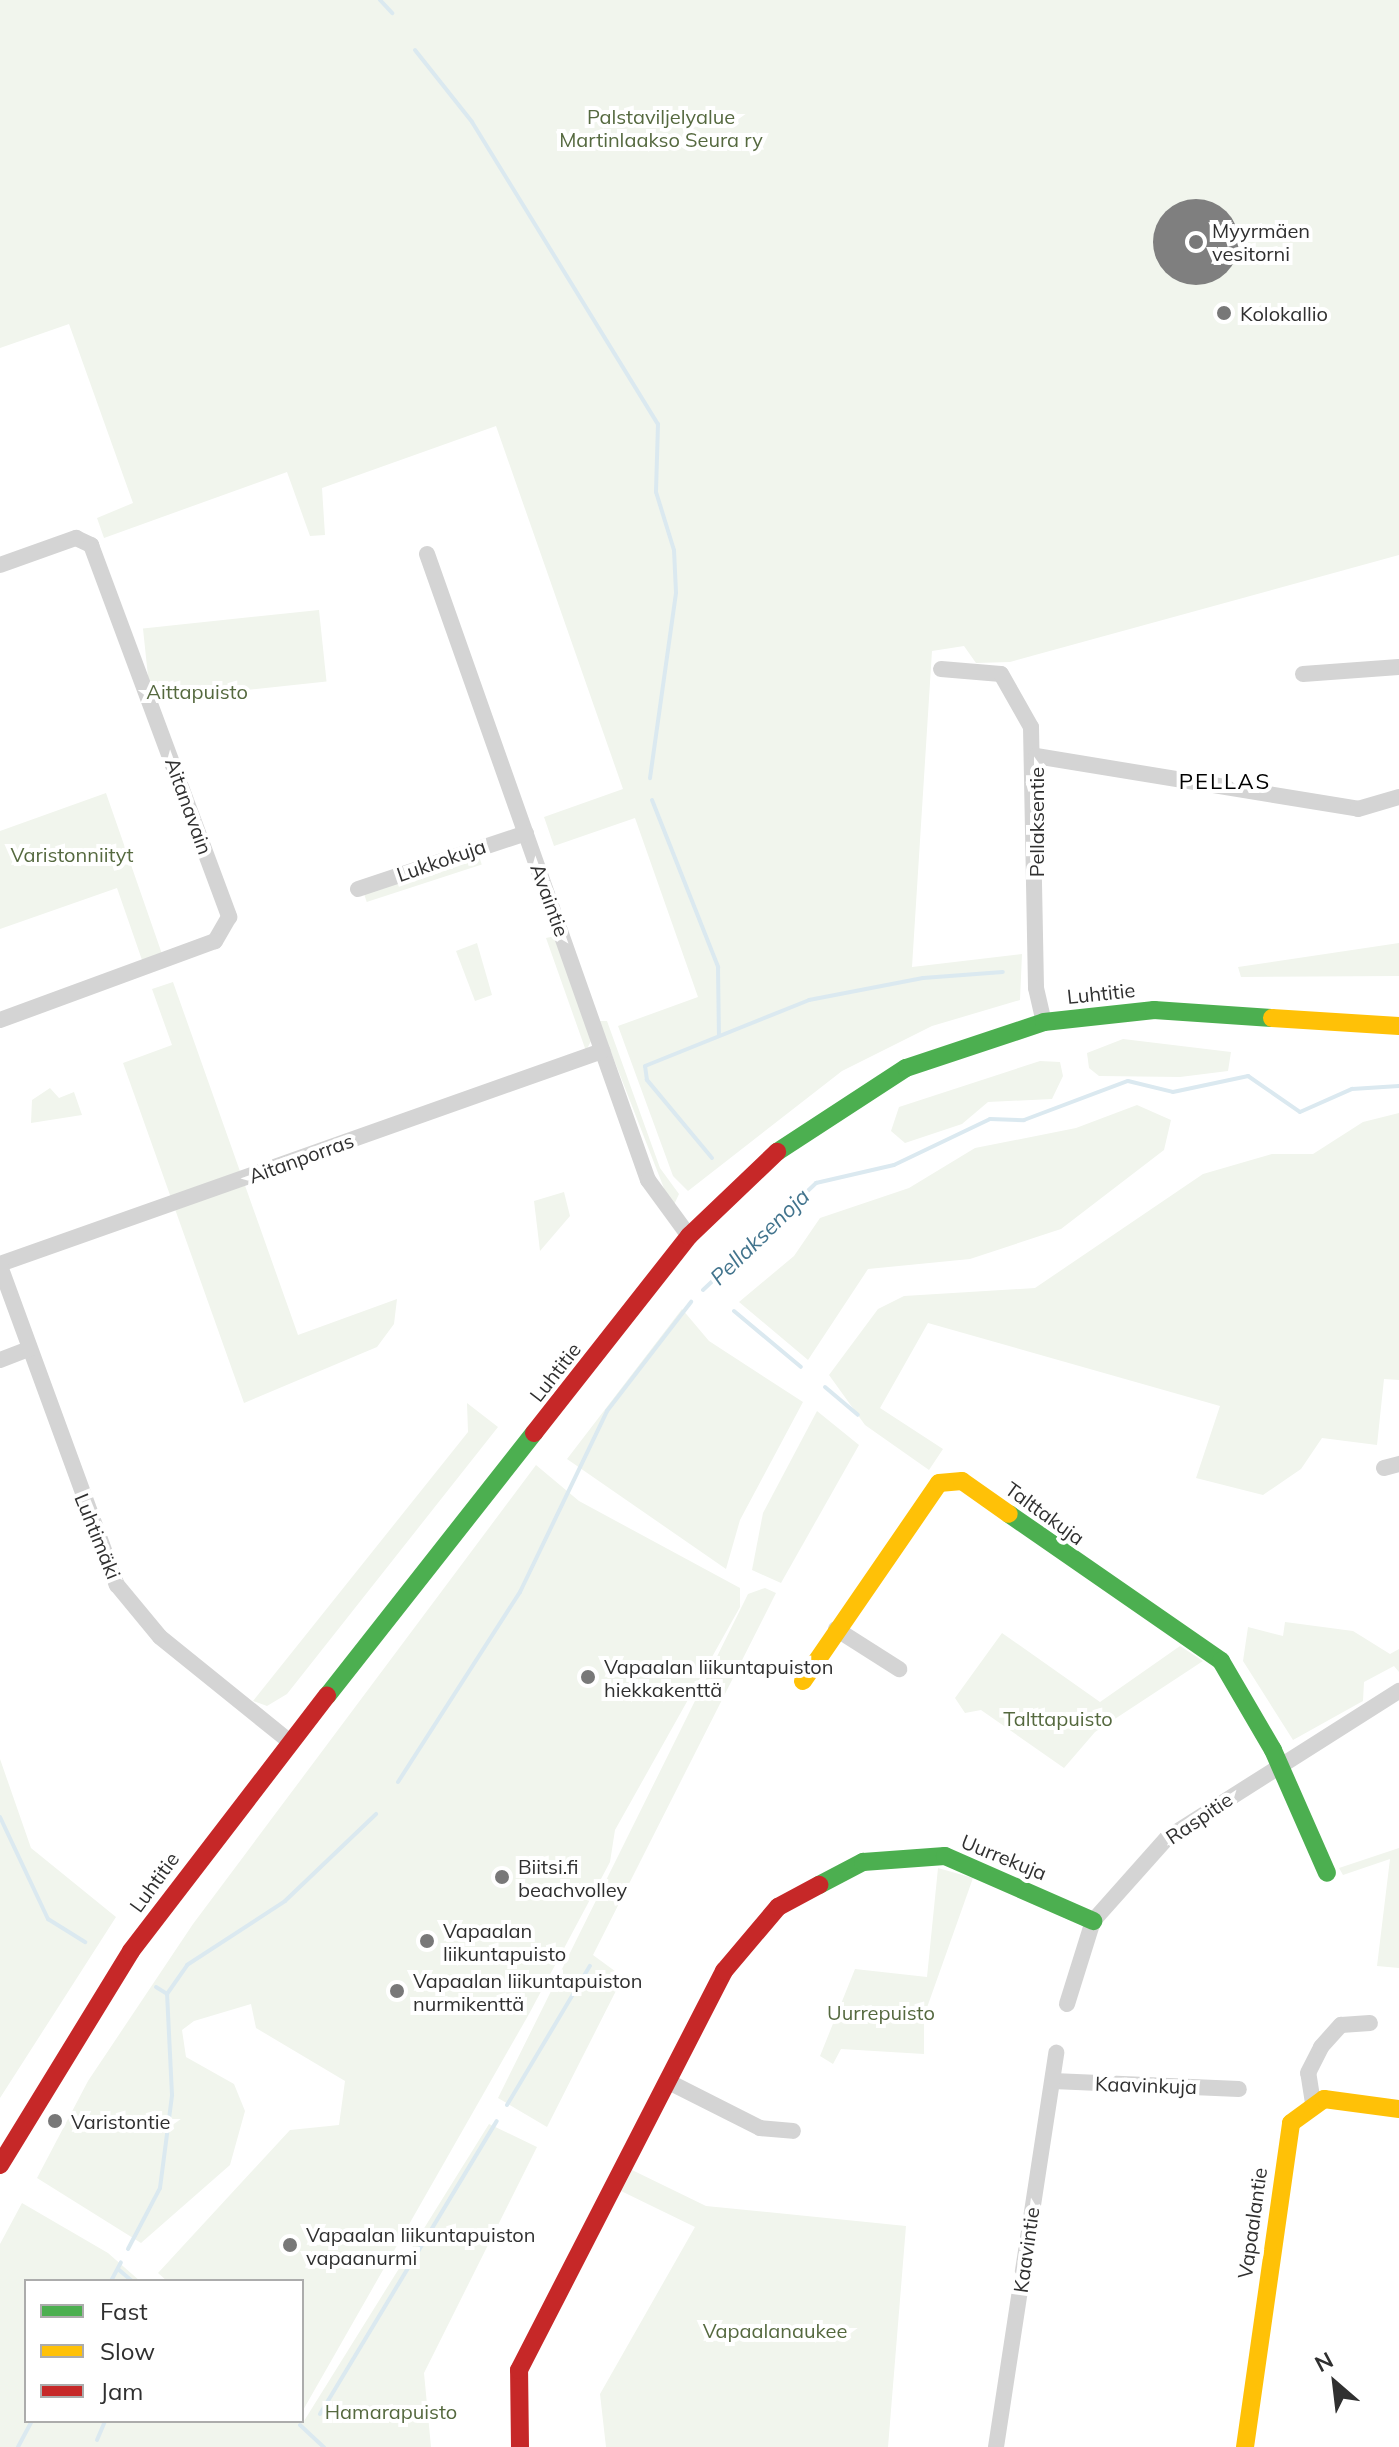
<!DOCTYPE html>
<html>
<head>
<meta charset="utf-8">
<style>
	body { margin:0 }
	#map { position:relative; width:1399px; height:2447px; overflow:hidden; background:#fff; font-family:Mulish,sans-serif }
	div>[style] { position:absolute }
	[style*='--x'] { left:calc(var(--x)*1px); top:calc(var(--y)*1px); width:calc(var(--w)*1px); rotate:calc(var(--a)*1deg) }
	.green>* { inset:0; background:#f1f5ed; transform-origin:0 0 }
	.stream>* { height:4px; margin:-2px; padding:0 2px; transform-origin:2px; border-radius:2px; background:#dbe9f0 }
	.building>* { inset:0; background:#7f7f7f }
	.round { border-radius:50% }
	.street>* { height:16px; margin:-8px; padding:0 8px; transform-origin:8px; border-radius:8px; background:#d4d4d4 }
	.fast>* { height:18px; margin:-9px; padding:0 9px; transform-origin:9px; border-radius:9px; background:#4caf50 }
	.slow>* { height:18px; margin:-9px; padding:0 9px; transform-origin:9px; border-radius:9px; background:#ffc107 }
	.jam>* { height:18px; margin:-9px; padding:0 9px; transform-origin:9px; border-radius:9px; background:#c62828 }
	.dots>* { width:22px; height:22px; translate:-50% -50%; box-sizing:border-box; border:4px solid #fff; border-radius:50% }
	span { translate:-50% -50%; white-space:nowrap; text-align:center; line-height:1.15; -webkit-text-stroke:8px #fff; paint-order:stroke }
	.park-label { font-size:20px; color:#55693f }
	.poi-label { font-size:20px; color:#303030 }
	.left { translate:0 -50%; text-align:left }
	.street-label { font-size:20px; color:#303030 }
	.neighbourhood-label { font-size:22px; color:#000; letter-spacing:2px }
	.water-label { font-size:22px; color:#42748d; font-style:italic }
	.legend { position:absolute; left:24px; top:2279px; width:280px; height:144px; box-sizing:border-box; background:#fff; border:2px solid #acacac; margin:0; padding:10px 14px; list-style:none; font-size:24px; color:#303030 }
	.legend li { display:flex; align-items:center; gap:16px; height:40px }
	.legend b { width:40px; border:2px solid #acacac }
	.north { position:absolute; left:1295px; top:2343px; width:80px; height:80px; -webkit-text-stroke:6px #fff; paint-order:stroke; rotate:332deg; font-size:22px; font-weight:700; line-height:32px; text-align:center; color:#303030 }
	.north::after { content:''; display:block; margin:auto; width:28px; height:36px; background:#303030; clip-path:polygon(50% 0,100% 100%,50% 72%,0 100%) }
</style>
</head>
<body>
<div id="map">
	<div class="green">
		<i style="clip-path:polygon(0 0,1399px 0,1399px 555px,1010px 662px,976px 663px,964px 646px,932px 651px,912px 967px,1022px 954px,1020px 1000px,932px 1026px,842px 1071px,688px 1191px,673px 1176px,618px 1026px,698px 997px,635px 818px,554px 846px,544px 817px,623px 789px,496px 426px,322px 488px,325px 535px,310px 536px,287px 472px,104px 538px,97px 518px,133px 503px,69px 324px,0 348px)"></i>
		<i style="left:319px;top:610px;width:72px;height:177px;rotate:84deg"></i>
		<i style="clip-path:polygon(106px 793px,162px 954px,142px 960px,117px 888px,0 929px,0 831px)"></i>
		<i style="left:479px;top:856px;width:9px;height:121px;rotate:72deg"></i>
		<i style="clip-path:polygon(555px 936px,591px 1041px,586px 1051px,546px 938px)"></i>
		<i style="clip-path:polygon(477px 943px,492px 995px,475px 1001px,456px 951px)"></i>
		<i style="clip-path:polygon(1399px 943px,1399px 976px,1241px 977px,1238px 967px)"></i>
		<i style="clip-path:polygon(173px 982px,298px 1335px,397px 1299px,394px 1324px,377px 1347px,244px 1403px,123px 1063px,172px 1045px,152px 989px)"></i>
		<i style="clip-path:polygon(599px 1021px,607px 1021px,660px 1168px,679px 1194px,672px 1209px)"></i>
		<i style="clip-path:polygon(1123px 1039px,1231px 1052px,1228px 1071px,1180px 1077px,1099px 1076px,1089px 1068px,1087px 1053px)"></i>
		<i style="clip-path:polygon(1040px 1061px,1060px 1062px,1063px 1076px,1052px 1099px,988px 1102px,962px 1124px,905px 1143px,891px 1131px,899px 1107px)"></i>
		<i style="clip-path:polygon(50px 1088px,59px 1098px,74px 1092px,82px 1115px,31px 1123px,32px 1100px)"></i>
		<i style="clip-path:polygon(1137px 1105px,1171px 1120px,1164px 1150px,1061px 1229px,970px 1259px,868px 1269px,808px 1360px,739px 1302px,794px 1256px,820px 1218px,909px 1188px,975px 1148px,1076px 1128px)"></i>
		<i style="clip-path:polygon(1399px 1113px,1399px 1380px,1384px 1379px,1377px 1445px,1322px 1438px,1301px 1469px,1263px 1495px,1196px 1478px,1220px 1406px,928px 1323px,880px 1408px,943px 1449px,929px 1470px,865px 1425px,829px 1375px,878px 1309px,904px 1296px,1035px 1288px,1203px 1174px,1272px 1154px,1313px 1154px,1363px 1122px)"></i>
		<i style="clip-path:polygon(564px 1192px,570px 1216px,540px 1251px,534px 1201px)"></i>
		<i style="clip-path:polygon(682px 1309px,709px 1341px,803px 1402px,740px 1520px,726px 1569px,567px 1459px)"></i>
		<i style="clip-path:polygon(467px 1403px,498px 1427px,287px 1694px,267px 1706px,253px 1701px,468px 1432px)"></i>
		<i style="clip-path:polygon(817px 1411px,859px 1445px,781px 1583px,752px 1570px,763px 1513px)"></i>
		<i style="clip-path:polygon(536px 1465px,579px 1501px,740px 1588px,740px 1607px,615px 1830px,610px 1862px,529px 2014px,302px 2412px,302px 2281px,167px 2281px,158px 2273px,290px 2130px,339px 2125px,345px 2081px,256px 2028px,251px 2004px,194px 2021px,182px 2030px,186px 2057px,234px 2084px,245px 2111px,230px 2165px,141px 2243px,37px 2178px,88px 2081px,193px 1924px)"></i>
		<i style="clip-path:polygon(765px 1588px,776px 1593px,593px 1955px,623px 1977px,547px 2127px,498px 2098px,748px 1594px)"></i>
		<i style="clip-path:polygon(1285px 1622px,1353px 1631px,1390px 1654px,1399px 1649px,1399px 1672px,1394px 1666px,1364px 1682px,1363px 1701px,1293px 1740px,1243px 1661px,1248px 1627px,1283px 1636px)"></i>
		<i style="clip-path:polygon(1002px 1633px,1100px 1702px,1180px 1646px,1203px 1661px,1095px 1732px,1064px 1768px,981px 1710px,965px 1713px,955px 1698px)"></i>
		<i style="clip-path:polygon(0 1759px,31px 1848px,116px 1917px,0 2098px)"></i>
		<i style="clip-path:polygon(1399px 1848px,1399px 1968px,1377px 1966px,1390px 1859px,1343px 1875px,1339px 1868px)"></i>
		<i style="clip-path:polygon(938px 1868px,973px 1878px,924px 2016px,924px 2054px,841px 2049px,833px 2064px,820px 2056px,855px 1969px,927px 1977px)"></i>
		<i style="clip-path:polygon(489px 2124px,537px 2147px,424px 2373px,431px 2447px,0 2447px,0 2244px,22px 2203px,108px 2253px,140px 2281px,26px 2281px,26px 2421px,304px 2421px)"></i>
		<i style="clip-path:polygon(632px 2170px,706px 2206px,906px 2226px,888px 2447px,606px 2447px,600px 2394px,695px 2227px,621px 2191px)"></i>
	</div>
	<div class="stream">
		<i style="--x:380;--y:0;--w:18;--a:47"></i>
		<i style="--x:415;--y:50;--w:92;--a:51.6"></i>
		<i style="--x:472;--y:122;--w:355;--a:58.4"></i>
		<i style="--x:658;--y:424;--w:68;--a:91.7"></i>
		<i style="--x:656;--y:492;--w:61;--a:72.8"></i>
		<i style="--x:674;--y:550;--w:43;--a:87.3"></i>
		<i style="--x:676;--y:593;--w:187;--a:98"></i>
		<i style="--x:652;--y:800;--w:180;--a:68.4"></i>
		<i style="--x:718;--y:967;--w:68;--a:89.2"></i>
		<i style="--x:712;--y:1158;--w:102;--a:-129.8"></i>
		<i style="--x:647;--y:1080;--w:14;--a:-98"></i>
		<i style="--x:645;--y:1066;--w:177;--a:-21.9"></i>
		<i style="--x:809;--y:1000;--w:116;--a:-10.9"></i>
		<i style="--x:923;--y:978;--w:80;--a:-4.3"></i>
		<i style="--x:703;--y:1290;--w:156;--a:-43.4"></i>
		<i style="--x:816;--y:1183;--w:80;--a:-13"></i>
		<i style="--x:894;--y:1165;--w:106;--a:-25.6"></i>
		<i style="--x:990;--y:1119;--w:34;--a:2"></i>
		<i style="--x:1024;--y:1120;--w:111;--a:-20.6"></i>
		<i style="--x:1128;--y:1081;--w:46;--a:13.7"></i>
		<i style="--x:1173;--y:1092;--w:77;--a:-12"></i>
		<i style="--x:1248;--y:1076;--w:63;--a:34.7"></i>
		<i style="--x:1300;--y:1112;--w:57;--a:-23.9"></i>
		<i style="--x:1352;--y:1089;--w:47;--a:-3.7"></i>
		<i style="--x:734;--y:1311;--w:87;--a:39.9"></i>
		<i style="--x:825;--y:1387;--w:43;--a:40.3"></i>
		<i style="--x:398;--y:1782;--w:226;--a:-57.3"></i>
		<i style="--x:520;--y:1592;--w:201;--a:-64.3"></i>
		<i style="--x:607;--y:1411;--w:138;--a:-52.4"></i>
		<i style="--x:0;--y:1817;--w:113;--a:64.8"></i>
		<i style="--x:48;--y:1919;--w:44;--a:31.9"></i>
		<i style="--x:156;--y:1987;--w:13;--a:32"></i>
		<i style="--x:167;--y:1994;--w:35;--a:-55"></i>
		<i style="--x:187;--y:1965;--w:117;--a:-33.1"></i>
		<i style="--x:285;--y:1901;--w:126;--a:-43.7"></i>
		<i style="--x:507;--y:2105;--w:162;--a:-59.2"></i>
		<i style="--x:128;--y:2249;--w:69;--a:-62.3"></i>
		<i style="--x:160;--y:2188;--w:94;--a:-82.6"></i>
		<i style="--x:172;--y:2095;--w:101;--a:-92.8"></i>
		<i style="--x:118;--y:2269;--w:18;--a:41"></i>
		<i style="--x:111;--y:2281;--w:21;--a:-62"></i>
		<i style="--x:320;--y:2414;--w:342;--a:-58.9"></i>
		<i style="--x:300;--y:2425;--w:33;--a:43"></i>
		<i style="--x:97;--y:2440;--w:21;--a:-67"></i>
		<i style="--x:18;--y:2447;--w:30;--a:-62"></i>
	</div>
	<div class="building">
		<i class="round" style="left:1153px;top:199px;width:86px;height:86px"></i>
	</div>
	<div class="street">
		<i style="--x:427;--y:554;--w:664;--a:70.56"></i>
		<i style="--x:648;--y:1180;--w:69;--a:53.8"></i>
		<i style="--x:0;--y:565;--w:81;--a:-19.6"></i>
		<i style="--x:76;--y:538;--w:17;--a:25"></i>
		<i style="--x:91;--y:545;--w:397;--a:69.6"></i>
		<i style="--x:229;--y:917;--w:28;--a:120"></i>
		<i style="--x:215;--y:941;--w:229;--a:159.8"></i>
		<i style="--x:941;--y:669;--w:60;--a:4.8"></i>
		<i style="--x:1001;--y:674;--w:61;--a:60.5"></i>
		<i style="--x:1031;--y:727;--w:261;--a:88.9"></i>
		<i style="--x:1036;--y:988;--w:35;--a:77"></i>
		<i style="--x:1303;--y:674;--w:96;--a:-4.2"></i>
		<i style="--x:1036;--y:756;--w:326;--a:9.3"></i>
		<i style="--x:1358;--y:809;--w:43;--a:-16.3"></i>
		<i style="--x:358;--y:889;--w:177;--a:-18.4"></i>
		<i style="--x:0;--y:1264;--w:639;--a:-19.48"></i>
		<i style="--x:0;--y:1266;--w:340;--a:69.9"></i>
		<i style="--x:117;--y:1585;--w:67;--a:50.4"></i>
		<i style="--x:160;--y:1637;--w:167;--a:38.9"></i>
		<i style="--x:0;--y:1360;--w:31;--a:-21"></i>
		<i style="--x:1384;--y:1468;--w:16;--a:-15"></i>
		<i style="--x:836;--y:1629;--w:75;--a:32.4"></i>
		<i style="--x:1067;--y:2004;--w:87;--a:-72.6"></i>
		<i style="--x:1093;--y:1921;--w:111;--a:-48.3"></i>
		<i style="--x:1167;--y:1838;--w:275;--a:-32.4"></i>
		<i style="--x:667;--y:2081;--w:104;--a:26.8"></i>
		<i style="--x:760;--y:2128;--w:33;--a:5"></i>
		<i style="--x:1053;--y:2081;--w:186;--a:2.5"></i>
		<i style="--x:1313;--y:2103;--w:30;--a:-99"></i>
		<i style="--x:1308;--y:2073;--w:29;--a:-63"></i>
		<i style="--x:1321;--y:2047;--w:30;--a:-48"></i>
		<i style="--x:1341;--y:2025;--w:29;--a:-4"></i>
		<i style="--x:996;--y:2447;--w:399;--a:-81.3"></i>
	</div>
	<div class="fast">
		<i style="--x:777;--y:1152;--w:154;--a:-33.1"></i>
		<i style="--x:906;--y:1068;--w:145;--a:-18.4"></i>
		<i style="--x:1044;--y:1022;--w:111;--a:-6.2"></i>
		<i style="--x:1154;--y:1010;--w:118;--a:3.9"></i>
		<i style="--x:1009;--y:1514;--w:258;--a:34.7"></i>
		<i style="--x:1221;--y:1661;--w:103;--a:59.7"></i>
		<i style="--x:1273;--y:1750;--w:134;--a:66.3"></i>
		<i style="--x:327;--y:1696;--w:335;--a:-51.8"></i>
		<i style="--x:819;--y:1885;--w:50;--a:-27.6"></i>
		<i style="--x:863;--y:1862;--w:82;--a:-4.2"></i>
		<i style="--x:945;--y:1856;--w:162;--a:23.7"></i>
	</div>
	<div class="slow">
		<i style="--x:1272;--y:1018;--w:127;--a:3.6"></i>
		<i style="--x:803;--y:1681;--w:240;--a:-55.5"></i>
		<i style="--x:939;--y:1483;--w:23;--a:-5"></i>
		<i style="--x:962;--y:1481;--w:57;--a:35.1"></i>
		<i style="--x:1245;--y:2447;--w:327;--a:-81.9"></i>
		<i style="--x:1291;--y:2123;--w:41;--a:-36"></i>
		<i style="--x:1324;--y:2099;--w:76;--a:7.6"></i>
	</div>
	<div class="jam">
		<i style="--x:534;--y:1433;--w:251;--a:-51.8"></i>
		<i style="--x:689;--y:1236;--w:122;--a:-43.7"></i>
		<i style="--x:0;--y:2165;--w:251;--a:-58.5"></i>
		<i style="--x:131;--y:1951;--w:322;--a:-52.5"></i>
		<i style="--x:520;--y:2447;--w:77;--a:-90.7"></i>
		<i style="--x:519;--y:2370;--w:449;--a:-62.8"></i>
		<i style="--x:724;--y:1971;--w:84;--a:-49.8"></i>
		<i style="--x:778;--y:1907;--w:47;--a:-28.2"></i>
	</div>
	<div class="dots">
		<i style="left:1196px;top:242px;background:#787878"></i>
		<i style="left:1224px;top:313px;background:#787878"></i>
		<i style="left:588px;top:1677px;background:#787878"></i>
		<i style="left:502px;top:1877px;background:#787878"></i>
		<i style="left:427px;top:1941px;background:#787878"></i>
		<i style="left:397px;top:1991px;background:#787878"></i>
		<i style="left:55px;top:2121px;background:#787878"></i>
		<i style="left:290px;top:2245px;background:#787878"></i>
	</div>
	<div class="park-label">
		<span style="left:661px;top:128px">Palstaviljelyalue<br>Martinlaakso Seura ry</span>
		<span style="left:197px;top:691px">Aittapuisto</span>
		<span style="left:72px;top:854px">Varistonniityt</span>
		<span style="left:1058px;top:1718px">Talttapuisto</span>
		<span style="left:881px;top:2012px">Uurrepuisto</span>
		<span style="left:775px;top:2330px">Vapaalanaukee</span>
		<span style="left:391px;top:2411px">Hamarapuisto</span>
	</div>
	<div class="poi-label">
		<span class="left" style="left:1212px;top:242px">Myyrmäen<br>vesitorni</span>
		<span class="left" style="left:1240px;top:313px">Kolokallio</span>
		<span class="left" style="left:604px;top:1678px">Vapaalan liikuntapuiston<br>hiekkakenttä</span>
		<span class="left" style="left:518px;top:1878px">Biitsi.fi<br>beachvolley</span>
		<span class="left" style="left:443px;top:1942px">Vapaalan<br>liikuntapuisto</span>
		<span class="left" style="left:413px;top:1992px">Vapaalan liikuntapuiston<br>nurmikenttä</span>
		<span class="left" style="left:71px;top:2121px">Varistontie</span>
		<span class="left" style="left:306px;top:2246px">Vapaalan liikuntapuiston<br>vapaanurmi</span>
	</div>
	<div class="street-label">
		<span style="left:189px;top:806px;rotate:70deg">Aitanavain</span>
		<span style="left:1036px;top:822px;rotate:-90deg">Pellaksentie</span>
		<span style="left:441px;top:860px;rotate:-19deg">Lukkokuja</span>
		<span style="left:550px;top:900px;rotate:70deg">Avaintie</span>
		<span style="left:1101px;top:993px;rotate:-6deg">Luhtitie</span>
		<span style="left:301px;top:1158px;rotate:-20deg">Aitanporras</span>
		<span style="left:555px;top:1372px;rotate:-52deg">Luhtitie</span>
		<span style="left:1045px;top:1513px;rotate:36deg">Talttakuja</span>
		<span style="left:98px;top:1536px;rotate:68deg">Luhtimäki</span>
		<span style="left:1199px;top:1818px;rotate:-34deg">Raspitie</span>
		<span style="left:1004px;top:1857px;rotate:22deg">Uurrekuja</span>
		<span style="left:154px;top:1882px;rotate:-54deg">Luhtitie</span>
		<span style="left:1146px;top:2085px;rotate:2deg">Kaavinkuja</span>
		<span style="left:1252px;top:2223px;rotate:-82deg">Vapaalantie</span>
		<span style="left:1026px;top:2250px;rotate:-82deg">Kaavintie</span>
	</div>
	<div class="neighbourhood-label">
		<span style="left:1225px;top:782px">PELLAS</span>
	</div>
	<div class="water-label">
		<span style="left:760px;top:1237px;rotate:-44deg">Pellaksenoja</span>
	</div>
	<ul class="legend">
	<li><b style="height:10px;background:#4caf50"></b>Fast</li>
	<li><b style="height:10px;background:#ffc107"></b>Slow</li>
	<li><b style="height:10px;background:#c62828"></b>Jam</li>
	</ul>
	<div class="north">N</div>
</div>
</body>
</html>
